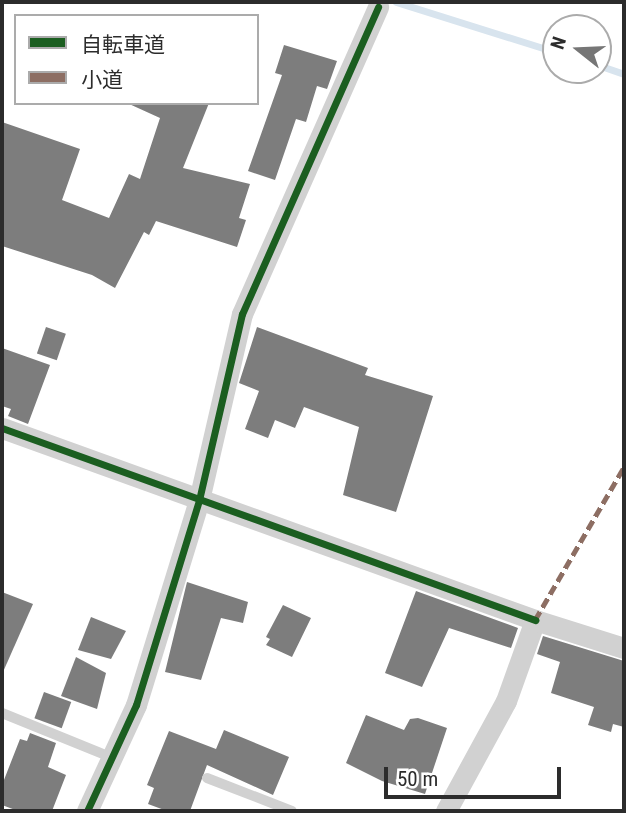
<!DOCTYPE html>
<html>
<head>
<meta charset="utf-8">
<style>
	body { margin:0 }
	#map { position:relative; width:626px; height:813px; overflow:hidden; background:#fff; font-family:"Roboto Condensed","Noto Sans JP",sans-serif }
	div>[style] { position:absolute }
	[style*='--x'] { left:calc(var(--x)*1px); top:calc(var(--y)*1px); width:calc(var(--w)*1px); rotate:calc(var(--a)*1deg) }
	.stream>* { height:7px; margin:-3.5px; padding:0 3.5px; transform-origin:3.5px; border-radius:3.5px; background:#d8e4ee }
	.building>* { inset:0; background:#7d7d7d; transform-origin:0 0 }
	.lane>* { height:10px; margin:-5px; padding:0 5px; transform-origin:5px; border-radius:5px; background:#d1d1d1 }
	.street>* { height:21px; margin:-10.5px; padding:0 10.5px; transform-origin:10.5px; border-radius:10.5px; background:#d1d1d1 }
	.quiet>* { height:5px; margin-top:-2.5px; transform-origin:0; background:repeating-linear-gradient(90deg,#8d6e63 0 10px,transparent 0 15px) }
	.cycleway>* { height:7px; margin:-3.5px; padding:0 3.5px; transform-origin:3.5px; border-radius:3.5px; background:#1b5e20 }
	span { translate:-50% -50%; white-space:nowrap; text-align:center; line-height:1.15; -webkit-text-stroke:7px #fff; paint-order:stroke }
	.frame { position:absolute; inset:0; border:4px solid #2c2c2c; pointer-events:none }
	.legend { position:absolute; left:14px; top:14px; width:245px; height:91px; box-sizing:border-box; background:#fff; border:2px solid #ababab; margin:0; padding:9px 12px; list-style:none; font-size:21px; color:#2c2c2c }
	.legend li { display:flex; align-items:center; gap:14px; height:35px }
	.legend b { width:35px; border:2px solid #ababab }
	.north { position:absolute; left:542px; top:14px; width:70px; height:70px; box-sizing:border-box; background:#fff; border:2px solid #ababab; border-radius:50%; rotate:288deg; font-size:19px; font-weight:700; line-height:28px; text-align:center; color:#2c2c2c }
	.north::after { content:''; display:block; margin:auto; width:24px; height:32px; background:#767676; clip-path:polygon(50% 0,100% 100%,50% 72%,0 100%) }
	.scale { position:absolute; left:384px; top:767px; width:177px; height:32px; box-sizing:border-box; border:4px solid #2c2c2c; border-top:0; padding-left:9px; font-size:21px; line-height:24px; white-space:nowrap; color:#2c2c2c; -webkit-text-stroke:5px #fff; paint-order:stroke }
</style>
</head>
<body>
<div id="map">
	<div class="stream">
		<i style="--x:396;--y:2;--w:168;--a:17.4"></i>
		<i style="--x:598;--y:65;--w:28;--a:19"></i>
	</div>
	<div class="building">
		<i style="clip-path:polygon(284px 45px,337px 61px,327px 89px,317px 86px,306px 122px,296px 119px,275px 180px,248px 171px,282px 75px,275px 73px)"></i>
		<i style="clip-path:polygon(127px 103px,209px 103px,183px 168px,250px 184px,239px 218px,246px 220px,237px 247px,156px 221px,149px 235px,144px 232px,115px 288px,92px 275px,2px 246px,2px 122px,80px 149px,62px 200px,109px 218px,129px 174px,140px 179px,160px 118px)"></i>
		<i style="left:46px;top:327px;width:21px;height:28px;rotate:19deg"></i>
		<i style="clip-path:polygon(257px 327px,368px 368px,365px 375px,433px 396px,396px 512px,343px 495px,359px 427px,304px 407px,295px 428px,275px 420px,268px 438px,245px 429px,259px 391px,239px 383px)"></i>
		<i style="clip-path:polygon(2px 348px,50px 365px,28px 424px,8px 416px,11px 409px,2px 406px)"></i>
		<i style="clip-path:polygon(187px 582px,248px 602px,243px 623px,221px 618px,201px 680px,165px 672px)"></i>
		<i style="clip-path:polygon(416px 591px,518px 628px,511px 648px,449px 628px,422px 687px,385px 673px)"></i>
		<i style="clip-path:polygon(2px 592px,33px 604px,3px 672px,2px 672px)"></i>
		<i style="clip-path:polygon(283px 605px,311px 618px,292px 657px,266px 645px,270px 639px,266px 637px)"></i>
		<i style="clip-path:polygon(91px 617px,126px 631px,111px 659px,78px 650px)"></i>
		<i style="clip-path:polygon(543px 636px,624px 661px,624px 727px,613px 724px,611px 732px,588px 725px,594px 707px,551px 693px,560px 662px,537px 654px)"></i>
		<i style="clip-path:polygon(76px 657px,106px 673px,97px 709px,61px 696px)"></i>
		<i style="left:44px;top:692px;width:29px;height:28px;rotate:20deg"></i>
		<i style="clip-path:polygon(366px 715px,404px 730px,410px 719px,418px 718px,447px 728px,425px 794px,382px 781px,346px 763px)"></i>
		<i style="clip-path:polygon(224px 730px,289px 757px,273px 795px,207px 765px,190px 811px,167px 811px,148px 804px,154px 788px,147px 785px,169px 731px,216px 749px)"></i>
		<i style="clip-path:polygon(30px 733px,56px 743px,48px 767px,66px 775px,52px 811px,18px 811px,2px 805px,2px 785px,20px 739px,27px 741px)"></i>
	</div>
	<div class="lane">
		<i style="--x:2;--y:713;--w:120;--a:22.1"></i>
		<i style="--x:207;--y:778;--w:91;--a:21.2"></i>
	</div>
	<div class="street">
		<i style="--x:2;--y:428;--w:567;--a:19.81"></i>
		<i style="--x:87;--y:811;--w:117;--a:-65.2"></i>
		<i style="--x:136;--y:705;--w:214;--a:-72.9"></i>
		<i style="--x:199;--y:500;--w:191;--a:-77"></i>
		<i style="--x:242;--y:314;--w:336;--a:-66.1"></i>
		<i style="--x:446;--y:811;--w:125;--a:-61.4"></i>
		<i style="--x:506;--y:701;--w:86;--a:-70.3"></i>
		<i style="--x:535;--y:620;--w:93;--a:17.5"></i>
	</div>
	<div class="quiet">
		<i style="--x:535;--y:620;--w:177;--a:-59.8"></i>
	</div>
	<div class="cycleway">
		<i style="--x:2;--y:428;--w:567;--a:19.81"></i>
		<i style="--x:87;--y:811;--w:117;--a:-65.2"></i>
		<i style="--x:136;--y:705;--w:214;--a:-72.9"></i>
		<i style="--x:199;--y:500;--w:191;--a:-77"></i>
		<i style="--x:242;--y:314;--w:336;--a:-66.1"></i>
	</div>
	<div class="frame"></div>
	<ul class="legend">
	<li><b style="height:9px;background:#1b5e20"></b>自転車道</li>
	<li><b style="height:9px;background:#8d6e63"></b>小道</li>
	</ul>
	<div class="north">N</div>
	<div class="scale">50 m</div>
</div>
</body>
</html>
